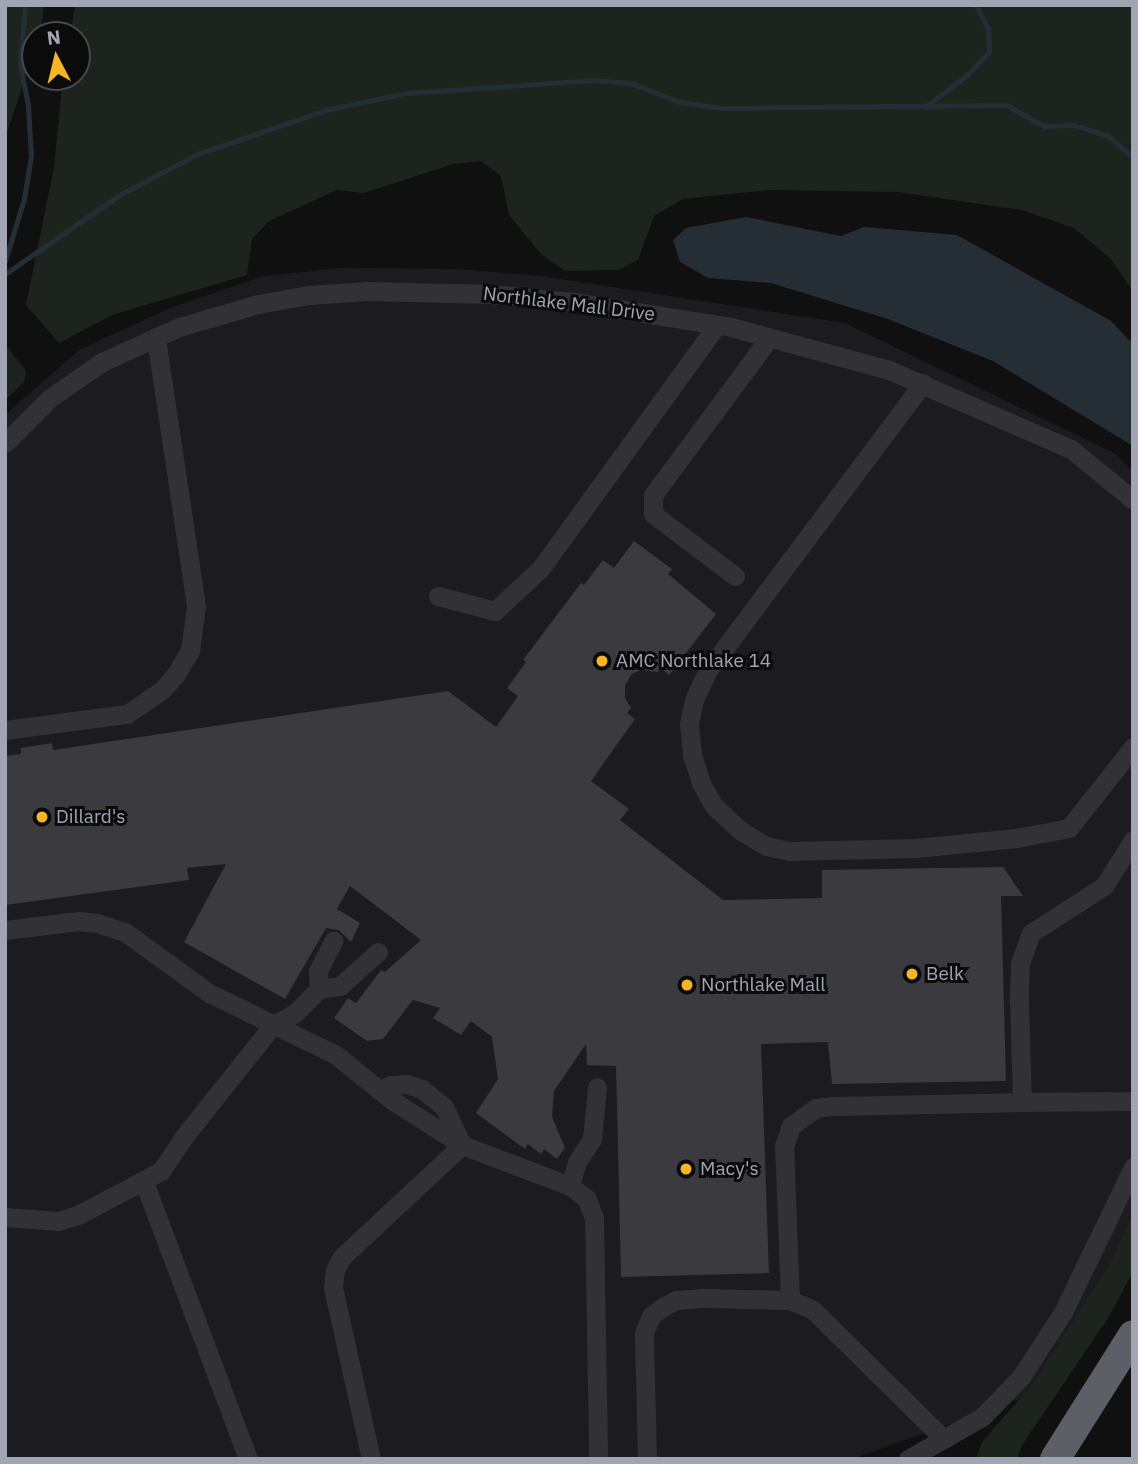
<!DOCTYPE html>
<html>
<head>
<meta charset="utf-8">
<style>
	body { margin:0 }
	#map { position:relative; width:1138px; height:1464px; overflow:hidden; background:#101011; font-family:"IBM Plex Sans",sans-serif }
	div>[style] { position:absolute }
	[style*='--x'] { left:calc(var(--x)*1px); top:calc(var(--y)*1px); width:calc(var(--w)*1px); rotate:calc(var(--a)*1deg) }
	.built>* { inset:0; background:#1c1c1e }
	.green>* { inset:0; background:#1c241d }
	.water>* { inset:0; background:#262e35 }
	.stream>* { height:4.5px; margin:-2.25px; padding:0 2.25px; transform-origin:2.25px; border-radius:2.25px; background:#262e35 }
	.building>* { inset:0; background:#3a3a3f }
	.minor>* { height:19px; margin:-9.5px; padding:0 9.5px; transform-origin:9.5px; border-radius:9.5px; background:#313136 }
	.highway>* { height:30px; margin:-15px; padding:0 15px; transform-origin:15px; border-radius:15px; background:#5d5f67 }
	.dots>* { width:19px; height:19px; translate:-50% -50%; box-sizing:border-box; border:4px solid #0b0b0c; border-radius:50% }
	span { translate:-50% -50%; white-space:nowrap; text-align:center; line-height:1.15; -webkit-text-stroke:6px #0b0b0c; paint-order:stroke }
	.street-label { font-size:19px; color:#a1a5b3 }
	.poi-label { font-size:19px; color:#a1a5b3 }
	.left { translate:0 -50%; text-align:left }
	.frame { position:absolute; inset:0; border:7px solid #a1a5b3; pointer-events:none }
	.north { position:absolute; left:21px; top:21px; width:70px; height:70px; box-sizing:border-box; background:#0b0b0c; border:2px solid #47494f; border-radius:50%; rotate:353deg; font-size:19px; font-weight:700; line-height:28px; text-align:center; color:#a1a5b3 }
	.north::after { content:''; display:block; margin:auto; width:24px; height:32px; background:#f6b624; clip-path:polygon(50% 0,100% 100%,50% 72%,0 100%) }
</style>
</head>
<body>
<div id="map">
	<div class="built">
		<i style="clip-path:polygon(341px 268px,457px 269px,541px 276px,845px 323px,1116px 454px,1133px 472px,1133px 1223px,1054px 1387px,852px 1459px,5px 1459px,5px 415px,79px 350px,170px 308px,263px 276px)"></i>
	</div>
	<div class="green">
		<i style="clip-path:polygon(5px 5px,44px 5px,41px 30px,39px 35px,35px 35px,35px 49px,5px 138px)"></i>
		<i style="clip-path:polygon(75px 5px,1133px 5px,1133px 291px,1110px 258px,1074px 228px,1022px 210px,898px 192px,770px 190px,683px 199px,654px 216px,638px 260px,618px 270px,565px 271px,541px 254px,509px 215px,501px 176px,481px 161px,453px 164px,364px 193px,337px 190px,269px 221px,252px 239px,247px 275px,112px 315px,59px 343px,26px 305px,54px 167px,63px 77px,77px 77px,77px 35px,70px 35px)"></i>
		<i style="clip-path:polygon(5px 344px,26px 371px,24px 382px,5px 400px)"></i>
		<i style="clip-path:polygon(1133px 1214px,1133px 1272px,1108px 1318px,1022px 1445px,1017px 1459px,976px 1459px,982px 1442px,1030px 1387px,1109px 1266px)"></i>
	</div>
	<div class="water">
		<i style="clip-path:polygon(746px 217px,841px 236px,864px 227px,957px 235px,1111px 321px,1133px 344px,1133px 446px,993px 361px,888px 319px,771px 283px,708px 278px,680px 262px,673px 240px,686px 228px)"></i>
	</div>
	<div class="stream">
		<i style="--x:925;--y:107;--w:53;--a:-37.3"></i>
		<i style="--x:967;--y:75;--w:32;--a:-46"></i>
		<i style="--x:989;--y:52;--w:23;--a:-92"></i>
		<i style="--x:988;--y:29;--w:27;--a:-117"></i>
		<i style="--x:5;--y:261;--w:65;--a:-73"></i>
		<i style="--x:24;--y:199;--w:44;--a:-80.8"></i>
		<i style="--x:31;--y:156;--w:51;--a:-93.4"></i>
		<i style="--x:28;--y:105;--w:41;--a:-101.3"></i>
		<i style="--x:20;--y:65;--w:60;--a:-85.2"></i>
		<i style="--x:5;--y:274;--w:141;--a:-34.6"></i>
		<i style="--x:121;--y:194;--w:87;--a:-27.5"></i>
		<i style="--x:198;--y:154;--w:135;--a:-19"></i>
		<i style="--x:326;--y:110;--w:82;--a:-12"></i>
		<i style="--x:406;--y:93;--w:189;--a:-3.9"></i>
		<i style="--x:595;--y:80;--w:36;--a:5"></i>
		<i style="--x:631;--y:83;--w:53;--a:21.2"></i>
		<i style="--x:680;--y:102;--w:42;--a:8.1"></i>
		<i style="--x:722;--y:108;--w:285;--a:-0.6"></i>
		<i style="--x:1007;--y:105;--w:43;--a:29.6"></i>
		<i style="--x:1044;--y:126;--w:30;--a:-2"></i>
		<i style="--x:1074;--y:125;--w:34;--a:17"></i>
		<i style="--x:1107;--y:135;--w:34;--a:40"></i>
	</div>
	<div class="building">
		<i style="clip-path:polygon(634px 541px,672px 569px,668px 574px,716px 614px,669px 675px,661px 668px,658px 672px,641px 670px,632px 674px,625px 685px,625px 698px,631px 708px,627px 713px,635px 719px,591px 781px,629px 809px,620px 820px,723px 900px,822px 898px,822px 870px,1003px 867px,1023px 896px,1001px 896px,1006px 1081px,832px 1084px,828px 1042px,761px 1044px,769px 1273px,621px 1277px,616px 1066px,587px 1065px,586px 1044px,554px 1091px,552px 1117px,565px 1148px,557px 1159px,544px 1149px,541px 1154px,528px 1144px,525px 1149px,476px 1113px,498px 1079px,492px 1037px,471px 1021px,461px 1035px,433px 1018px,440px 1008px,413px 1000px,383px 1039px,367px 1041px,334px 1018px,348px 998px,356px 1003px,381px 970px,385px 972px,421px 940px,350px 886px,337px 909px,360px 923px,351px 942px,339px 930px,326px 928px,285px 999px,184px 942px,226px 864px,187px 868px,189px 880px,5px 905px,5px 756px,21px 754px,21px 748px,52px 743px,53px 750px,448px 691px,496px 727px,518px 696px,507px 688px,526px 662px,523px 660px,581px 583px,584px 585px,603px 560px,614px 568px)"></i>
	</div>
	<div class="minor">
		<i style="--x:923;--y:383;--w:361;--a:126.8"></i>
		<i style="--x:707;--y:672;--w:31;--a:115"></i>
		<i style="--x:694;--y:700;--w:25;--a:102"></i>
		<i style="--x:689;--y:724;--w:31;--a:84"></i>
		<i style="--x:692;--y:755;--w:29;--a:72"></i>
		<i style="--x:701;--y:783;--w:26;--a:61"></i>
		<i style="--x:714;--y:806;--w:37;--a:43"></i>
		<i style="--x:741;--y:831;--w:29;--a:31"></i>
		<i style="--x:766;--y:846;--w:24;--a:12"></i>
		<i style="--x:789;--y:851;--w:127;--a:-1.4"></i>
		<i style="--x:916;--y:848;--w:101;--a:-5.7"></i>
		<i style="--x:1017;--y:838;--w:53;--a:-10.9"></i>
		<i style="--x:1069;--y:828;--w:103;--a:-51.7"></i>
		<i style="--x:5;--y:443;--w:64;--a:-45"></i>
		<i style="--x:50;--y:398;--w:63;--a:-34.7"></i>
		<i style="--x:102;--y:362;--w:85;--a:-24.4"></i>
		<i style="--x:179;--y:327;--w:82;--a:-16.2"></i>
		<i style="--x:258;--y:304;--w:52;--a:-10"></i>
		<i style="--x:309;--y:295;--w:58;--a:-3.9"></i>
		<i style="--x:367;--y:291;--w:123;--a:1.4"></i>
		<i style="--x:490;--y:294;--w:84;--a:5.4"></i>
		<i style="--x:574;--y:302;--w:159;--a:9"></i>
		<i style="--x:731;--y:327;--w:164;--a:15.2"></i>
		<i style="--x:889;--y:370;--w:198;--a:23.5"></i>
		<i style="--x:1071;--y:449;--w:80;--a:39.4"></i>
		<i style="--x:735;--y:576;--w:103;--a:-142.9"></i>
		<i style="--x:653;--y:514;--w:19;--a:-90"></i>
		<i style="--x:653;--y:495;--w:195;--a:-53.5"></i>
		<i style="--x:438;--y:596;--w:59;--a:14.7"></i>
		<i style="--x:495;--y:611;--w:63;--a:-43.1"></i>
		<i style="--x:541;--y:568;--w:300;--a:-54.1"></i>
		<i style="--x:5;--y:730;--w:123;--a:-7.5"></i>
		<i style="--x:127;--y:714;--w:42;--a:-34.4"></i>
		<i style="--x:162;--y:690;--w:21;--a:-49"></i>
		<i style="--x:176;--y:674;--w:27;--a:-59"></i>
		<i style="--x:190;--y:651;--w:45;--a:-82.4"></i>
		<i style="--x:196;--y:606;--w:272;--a:-98.5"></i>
		<i style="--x:1133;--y:840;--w:54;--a:122.2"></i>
		<i style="--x:1104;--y:886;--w:87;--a:147.2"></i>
		<i style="--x:1031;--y:933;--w:33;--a:110"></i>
		<i style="--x:1020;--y:964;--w:37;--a:92"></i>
		<i style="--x:1019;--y:1001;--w:101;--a:88.3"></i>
		<i style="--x:1022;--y:1102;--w:111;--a:-0.5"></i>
		<i style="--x:5;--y:930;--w:74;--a:-7"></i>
		<i style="--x:78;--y:921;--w:19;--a:6"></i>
		<i style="--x:97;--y:923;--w:29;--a:18"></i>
		<i style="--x:125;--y:932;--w:104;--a:36"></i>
		<i style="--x:209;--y:993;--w:141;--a:26"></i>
		<i style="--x:336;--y:1055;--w:73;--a:38.9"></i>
		<i style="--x:393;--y:1101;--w:82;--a:32.5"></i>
		<i style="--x:462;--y:1145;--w:116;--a:20.8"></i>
		<i style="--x:570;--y:1186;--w:21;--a:37"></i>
		<i style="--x:587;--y:1199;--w:20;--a:70"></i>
		<i style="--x:594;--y:1218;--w:241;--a:89"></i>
		<i style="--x:319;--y:989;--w:21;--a:-8"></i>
		<i style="--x:340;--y:986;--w:51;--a:-41.8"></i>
		<i style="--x:144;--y:1182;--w:296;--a:69.4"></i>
		<i style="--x:570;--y:1186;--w:25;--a:-74"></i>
		<i style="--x:577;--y:1162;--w:27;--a:-57"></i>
		<i style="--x:592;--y:1139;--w:52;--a:-84.5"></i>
		<i style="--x:5;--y:1217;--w:53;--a:4.3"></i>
		<i style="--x:58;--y:1221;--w:21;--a:-17"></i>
		<i style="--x:78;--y:1215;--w:94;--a:-27.9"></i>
		<i style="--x:161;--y:1171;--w:40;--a:-56"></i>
		<i style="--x:183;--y:1138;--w:143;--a:-51.5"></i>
		<i style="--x:272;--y:1026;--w:25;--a:-29"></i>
		<i style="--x:294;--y:1014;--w:35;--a:-45"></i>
		<i style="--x:319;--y:989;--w:18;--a:-93"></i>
		<i style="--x:318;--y:971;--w:34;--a:-63"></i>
		<i style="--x:790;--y:1300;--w:154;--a:-92.2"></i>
		<i style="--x:784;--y:1146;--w:21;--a:-71"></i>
		<i style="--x:791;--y:1126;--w:31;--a:-36"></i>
		<i style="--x:816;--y:1108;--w:17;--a:-7"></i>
		<i style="--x:833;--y:1106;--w:189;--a:-1.2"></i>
		<i style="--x:371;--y:1459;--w:175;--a:-102.5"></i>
		<i style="--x:333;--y:1288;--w:18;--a:-84"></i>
		<i style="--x:335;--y:1270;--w:15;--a:-62"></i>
		<i style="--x:342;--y:1257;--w:164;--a:-43"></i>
		<i style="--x:462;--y:1145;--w:42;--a:-115.3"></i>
		<i style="--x:444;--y:1107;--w:28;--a:-141"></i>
		<i style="--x:422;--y:1089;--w:16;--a:-162"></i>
		<i style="--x:407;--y:1084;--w:16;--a:176"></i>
		<i style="--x:391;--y:1085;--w:13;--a:157"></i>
		<i style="--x:647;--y:1459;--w:126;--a:-91.4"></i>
		<i style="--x:644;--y:1333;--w:18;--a:-68"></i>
		<i style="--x:651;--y:1316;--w:15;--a:-37"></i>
		<i style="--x:663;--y:1307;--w:15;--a:-28"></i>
		<i style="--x:676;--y:1300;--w:31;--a:-4"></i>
		<i style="--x:707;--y:1298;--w:83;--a:1.4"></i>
		<i style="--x:790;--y:1300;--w:25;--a:23"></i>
		<i style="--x:813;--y:1310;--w:184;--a:44.6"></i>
		<i style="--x:908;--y:1459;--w:85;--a:-29.6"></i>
		<i style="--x:982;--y:1417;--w:56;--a:-45.7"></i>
		<i style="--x:1021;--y:1377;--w:77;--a:-57.1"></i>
		<i style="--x:1063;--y:1312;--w:161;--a:-64.2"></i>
	</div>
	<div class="highway">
		<i style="--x:1055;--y:1459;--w:146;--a:-57.8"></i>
	</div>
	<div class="dots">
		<i style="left:602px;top:661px;background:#f6b624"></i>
		<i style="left:42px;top:817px;background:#f6b624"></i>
		<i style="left:912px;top:974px;background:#f6b624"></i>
		<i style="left:687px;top:985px;background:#f6b624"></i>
		<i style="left:686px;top:1169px;background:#f6b624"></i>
	</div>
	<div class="street-label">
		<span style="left:569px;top:304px;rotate:7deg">Northlake Mall Drive</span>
	</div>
	<div class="poi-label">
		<span class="left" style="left:616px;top:661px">AMC Northlake 14</span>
		<span class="left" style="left:56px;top:817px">Dillard's</span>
		<span class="left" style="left:926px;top:974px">Belk</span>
		<span class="left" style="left:701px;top:985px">Northlake Mall</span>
		<span class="left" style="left:700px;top:1169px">Macy's</span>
	</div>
	<div class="frame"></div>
	<div class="north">N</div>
</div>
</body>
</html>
